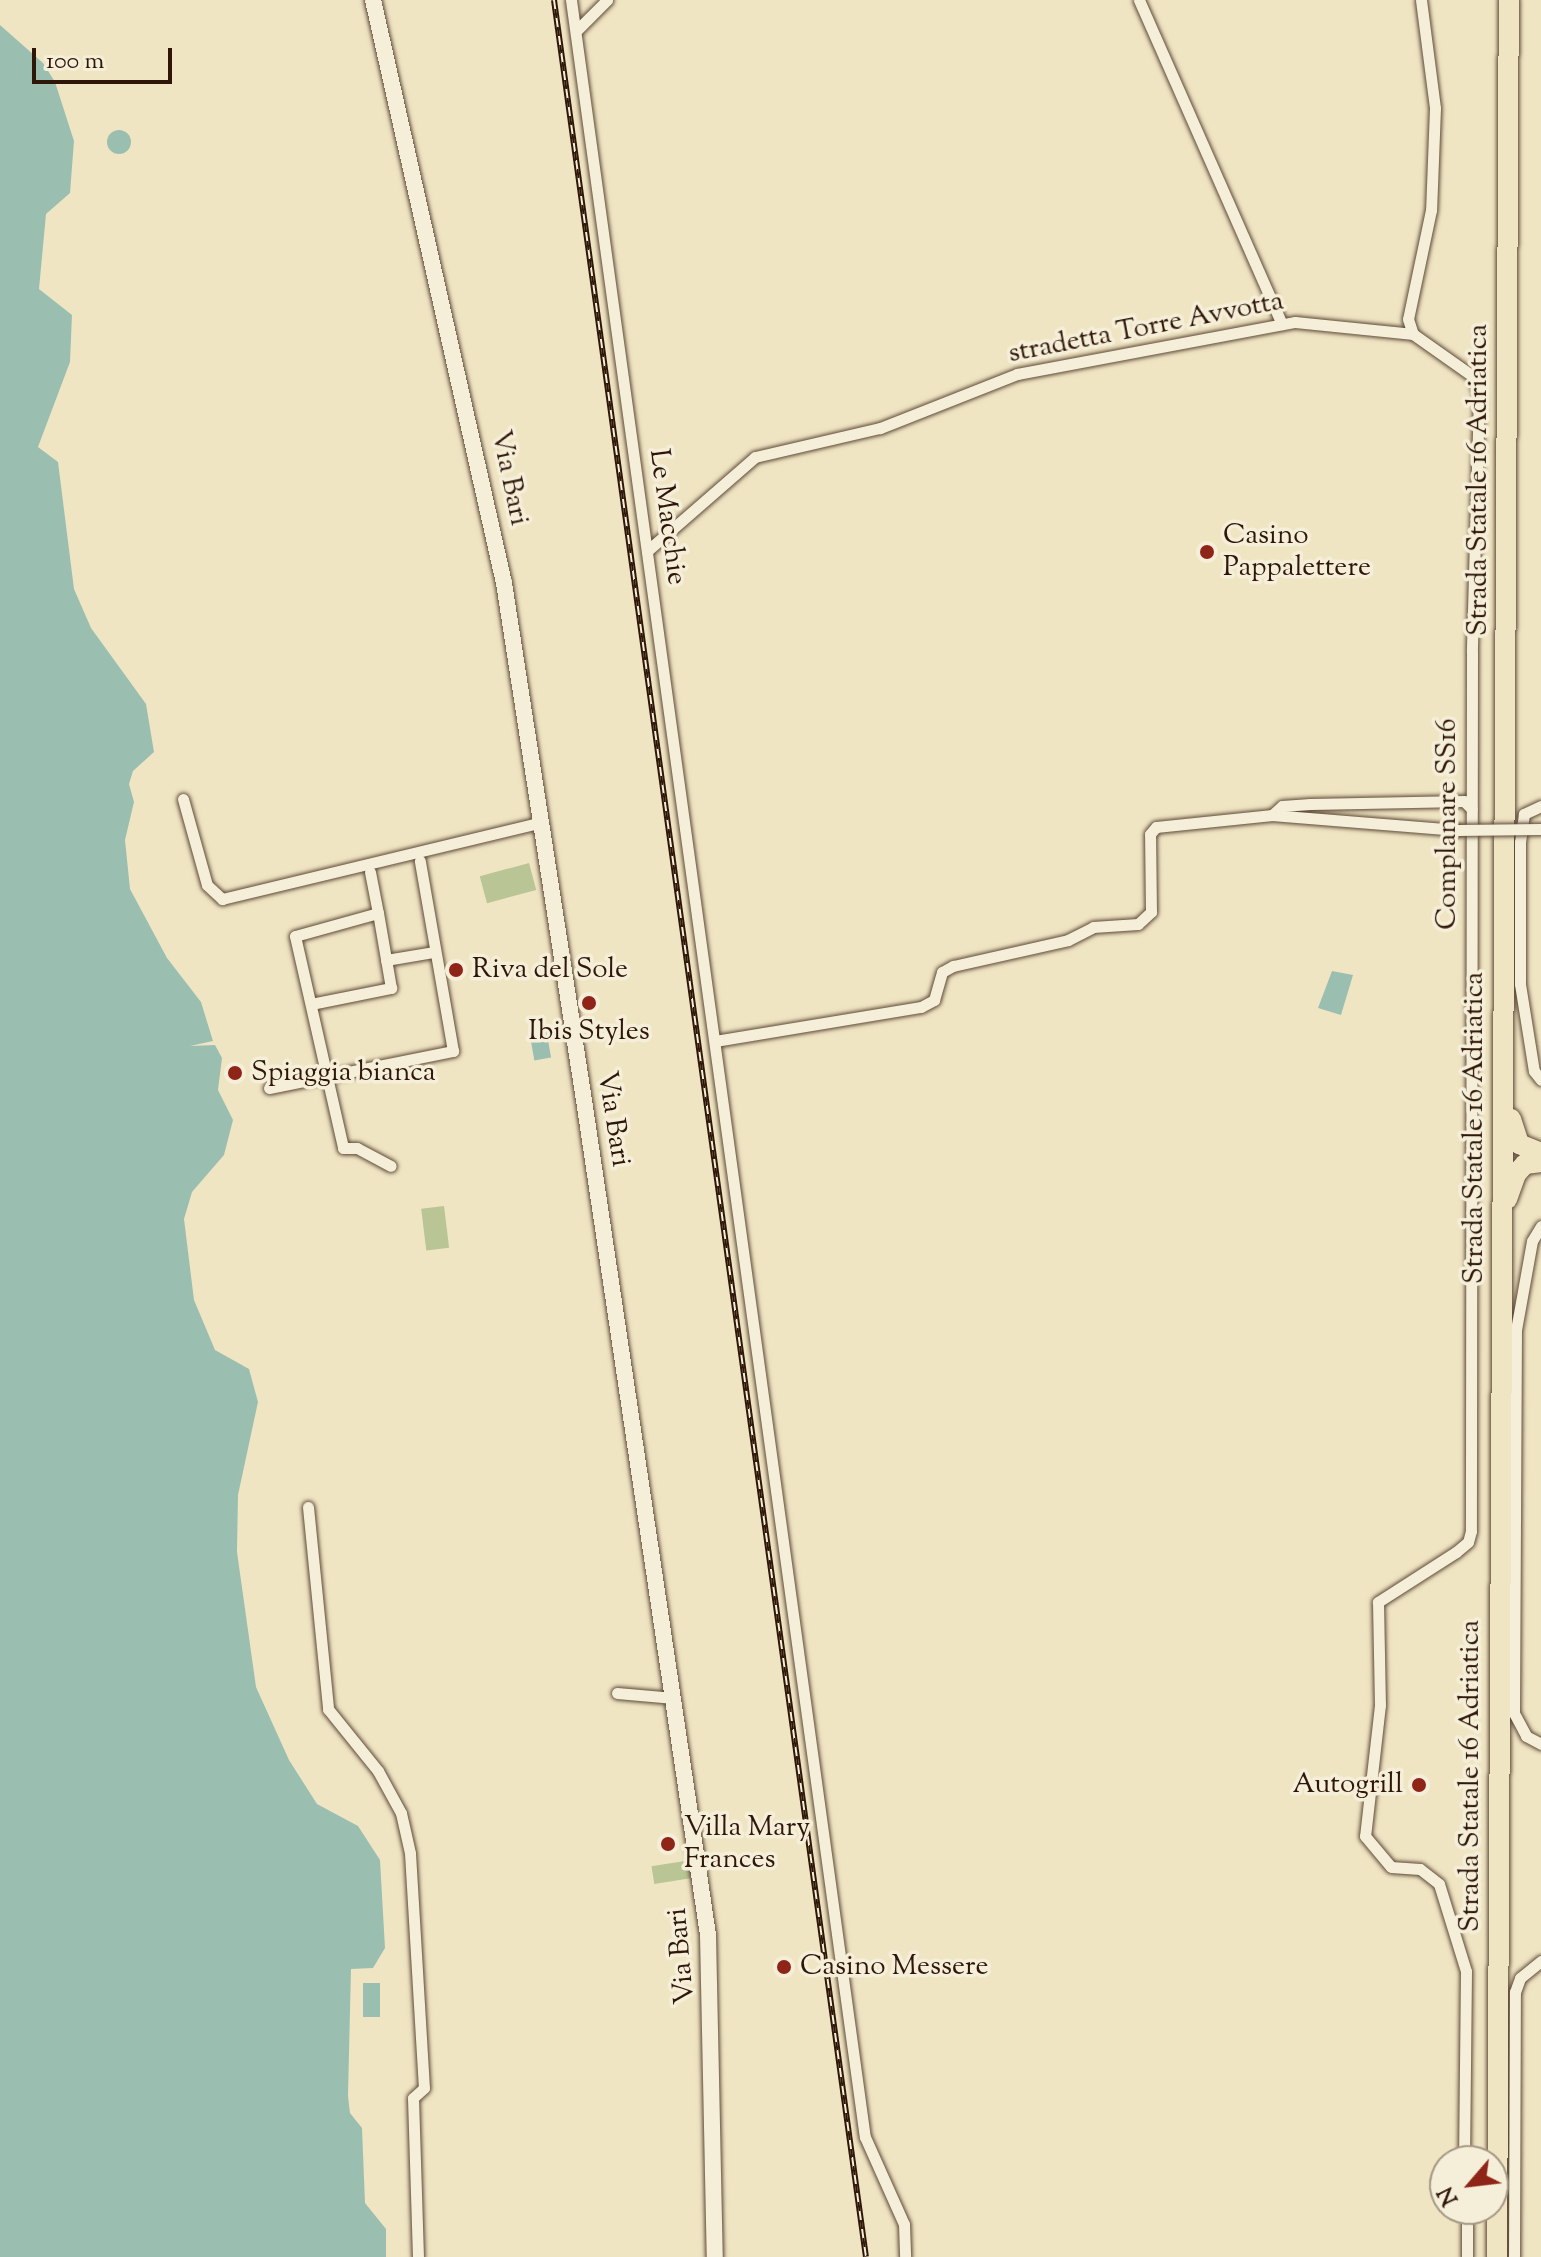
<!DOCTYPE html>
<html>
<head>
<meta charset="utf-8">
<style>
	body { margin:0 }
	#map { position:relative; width:1541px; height:2257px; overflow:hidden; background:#f0e5c3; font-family:"Sorts Mill Goudy",serif }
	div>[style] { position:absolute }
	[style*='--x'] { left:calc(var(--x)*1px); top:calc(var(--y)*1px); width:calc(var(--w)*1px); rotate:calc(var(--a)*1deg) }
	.green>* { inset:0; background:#b9c594; transform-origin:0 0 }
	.water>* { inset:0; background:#9abfb1; transform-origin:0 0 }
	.round { border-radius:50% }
	.roads { filter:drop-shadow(0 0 2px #5e4a38) drop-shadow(0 0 2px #5e4a38) }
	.street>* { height:11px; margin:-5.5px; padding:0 5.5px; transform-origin:5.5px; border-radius:5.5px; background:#f5eed8 }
	.secondary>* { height:16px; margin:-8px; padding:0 8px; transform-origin:8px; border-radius:8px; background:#f5eed8 }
	.highway>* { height:20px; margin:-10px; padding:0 10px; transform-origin:10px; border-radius:10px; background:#f0e5c3 }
	.rail>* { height:6px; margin-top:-3px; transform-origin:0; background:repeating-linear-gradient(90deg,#f5eed8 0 9px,#2e1709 0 18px); box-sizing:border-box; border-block:2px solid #2e1709 }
	.bridges { filter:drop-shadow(0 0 2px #5e4a38) drop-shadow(0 0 2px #5e4a38) }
	.street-bridge>* { height:11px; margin:-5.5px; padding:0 5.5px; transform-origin:5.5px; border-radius:5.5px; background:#f5eed8 }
	.dots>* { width:22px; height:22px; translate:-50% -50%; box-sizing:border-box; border:4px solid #f5eed8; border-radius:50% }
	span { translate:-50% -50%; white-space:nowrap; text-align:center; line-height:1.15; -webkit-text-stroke:7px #f5eed8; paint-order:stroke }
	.street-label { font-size:28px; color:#2e1709 }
	.poi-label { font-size:28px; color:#2e1709 }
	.left { translate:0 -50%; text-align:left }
	.right { translate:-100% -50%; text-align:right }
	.north { position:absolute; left:1429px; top:2145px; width:80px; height:80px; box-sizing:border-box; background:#f5eed8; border:2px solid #a59885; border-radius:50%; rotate:242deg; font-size:22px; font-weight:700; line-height:32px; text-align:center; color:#2e1709 }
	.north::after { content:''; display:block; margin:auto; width:28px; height:36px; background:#8f2418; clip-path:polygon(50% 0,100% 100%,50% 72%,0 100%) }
	.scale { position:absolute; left:32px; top:48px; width:140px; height:36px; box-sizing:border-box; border:4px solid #2e1709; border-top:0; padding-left:10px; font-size:24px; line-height:28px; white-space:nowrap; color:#2e1709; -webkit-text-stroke:6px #f5eed8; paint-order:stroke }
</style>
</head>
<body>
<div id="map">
	<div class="green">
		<i style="left:529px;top:863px;width:28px;height:51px;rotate:75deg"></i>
		<i style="left:444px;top:1206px;width:42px;height:23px;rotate:83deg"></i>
		<i style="left:691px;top:1860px;width:18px;height:40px;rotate:81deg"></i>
	</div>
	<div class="water">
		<i style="clip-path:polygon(0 25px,43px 63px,55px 82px,74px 141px,70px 193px,46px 214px,39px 289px,72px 315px,70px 362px,38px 447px,58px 462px,74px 589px,91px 628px,146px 704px,154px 752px,133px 771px,129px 784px,134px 802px,125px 840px,130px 889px,167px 958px,201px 1002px,213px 1041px,190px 1046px,215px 1045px,222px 1058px,218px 1090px,233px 1120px,224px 1155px,192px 1192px,184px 1219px,194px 1300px,215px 1350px,249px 1369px,258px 1402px,238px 1495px,237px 1552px,256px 1687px,289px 1760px,317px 1804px,358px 1826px,380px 1860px,385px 1948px,373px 1968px,351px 1969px,348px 2096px,350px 2113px,362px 2128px,365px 2203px,386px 2229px,386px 2257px,0 2257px)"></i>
		<i class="round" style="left:107px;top:130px;width:24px;height:24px"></i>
		<i style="clip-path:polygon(1332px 971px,1353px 975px,1341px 1015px,1318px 1008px)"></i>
		<i style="left:545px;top:1023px;width:35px;height:17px;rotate:80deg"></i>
		<i style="left:363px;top:1983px;width:17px;height:34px"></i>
	</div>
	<div class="roads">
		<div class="street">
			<i style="--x:571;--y:0;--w:2157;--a:82.17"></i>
			<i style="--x:865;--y:2137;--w:95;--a:65.9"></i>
			<i style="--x:904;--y:2224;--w:33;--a:88"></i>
			<i style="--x:1139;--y:0;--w:354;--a:66.2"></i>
			<i style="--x:1421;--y:0;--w:109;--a:82.6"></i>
			<i style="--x:1435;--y:108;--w:102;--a:92.2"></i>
			<i style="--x:1431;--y:210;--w:111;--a:101.9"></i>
			<i style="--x:1408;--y:319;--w:16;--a:72"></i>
			<i style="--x:1413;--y:334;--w:75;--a:35.2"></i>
			<i style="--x:1474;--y:377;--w:20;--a:75"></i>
			<i style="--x:1479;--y:396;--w:256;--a:91.6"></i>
			<i style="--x:1472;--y:652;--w:879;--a:90.07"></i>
			<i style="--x:1471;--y:1531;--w:11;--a:105"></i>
			<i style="--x:1468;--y:1542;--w:16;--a:140"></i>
			<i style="--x:1456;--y:1552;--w:93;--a:147.3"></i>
			<i style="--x:1378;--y:1602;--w:103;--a:88.9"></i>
			<i style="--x:1380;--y:1705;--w:132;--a:96.5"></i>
			<i style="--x:1365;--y:1836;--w:40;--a:50"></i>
			<i style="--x:1391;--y:1867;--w:29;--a:4"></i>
			<i style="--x:1420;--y:1869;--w:24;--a:38"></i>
			<i style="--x:1439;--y:1884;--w:91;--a:72.8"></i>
			<i style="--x:1466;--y:1971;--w:190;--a:90.6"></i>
			<i style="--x:576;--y:31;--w:44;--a:-45"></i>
			<i style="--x:647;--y:551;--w:143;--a:-41"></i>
			<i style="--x:755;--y:457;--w:128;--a:-13.1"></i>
			<i style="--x:880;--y:428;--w:147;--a:-21.5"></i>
			<i style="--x:1017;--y:374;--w:283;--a:-10.6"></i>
			<i style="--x:1295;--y:322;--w:119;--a:5.8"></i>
			<i style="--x:183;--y:799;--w:89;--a:74.4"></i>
			<i style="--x:207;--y:885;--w:21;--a:43"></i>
			<i style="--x:222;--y:899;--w:329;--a:-13.5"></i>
			<i style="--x:1541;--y:806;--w:19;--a:155"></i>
			<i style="--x:1524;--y:814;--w:28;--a:98"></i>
			<i style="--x:1520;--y:842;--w:142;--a:90"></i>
			<i style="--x:1520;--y:984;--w:88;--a:80.9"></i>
			<i style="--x:1534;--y:1071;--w:11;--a:52"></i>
			<i style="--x:1457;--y:830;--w:186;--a:-175.4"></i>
			<i style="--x:1272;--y:815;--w:13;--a:-42"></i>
			<i style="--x:1282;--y:806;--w:28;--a:-4"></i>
			<i style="--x:1310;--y:804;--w:154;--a:-1.1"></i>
			<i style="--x:1464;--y:801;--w:11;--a:45"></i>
			<i style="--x:370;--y:872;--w:42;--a:79"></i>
			<i style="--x:386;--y:960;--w:49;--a:-9.5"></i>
			<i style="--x:311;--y:1004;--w:82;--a:-11.3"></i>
			<i style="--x:391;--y:988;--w:76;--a:-99.8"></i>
			<i style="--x:378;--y:913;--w:86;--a:164.5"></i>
			<i style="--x:295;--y:936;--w:217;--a:77.2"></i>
			<i style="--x:343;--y:1148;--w:14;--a:0"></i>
			<i style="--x:357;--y:1148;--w:38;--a:28"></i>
			<i style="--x:715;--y:1041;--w:209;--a:-9.4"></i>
			<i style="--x:921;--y:1007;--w:15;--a:-28"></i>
			<i style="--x:934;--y:1000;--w:29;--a:-74"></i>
			<i style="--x:942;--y:972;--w:13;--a:-29"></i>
			<i style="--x:953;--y:966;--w:118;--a:-12.7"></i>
			<i style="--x:1068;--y:940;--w:28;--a:-27"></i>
			<i style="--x:1093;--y:927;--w:45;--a:-3.8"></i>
			<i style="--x:1138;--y:924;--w:18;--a:-43"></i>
			<i style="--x:1151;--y:912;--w:78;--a:-90.7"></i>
			<i style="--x:1150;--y:834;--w:9;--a:-49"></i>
			<i style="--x:1156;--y:827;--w:117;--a:-5.9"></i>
			<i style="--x:269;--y:1088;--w:188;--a:-11.4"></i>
			<i style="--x:453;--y:1051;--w:193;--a:-99.9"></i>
			<i style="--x:1541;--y:1226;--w:17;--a:121"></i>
			<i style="--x:1532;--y:1241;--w:90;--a:100.2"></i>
			<i style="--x:1516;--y:1330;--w:383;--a:90.3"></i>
			<i style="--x:1514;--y:1713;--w:26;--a:62"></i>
			<i style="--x:1526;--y:1736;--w:17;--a:28"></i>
			<i style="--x:308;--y:1507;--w:203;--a:84.3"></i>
			<i style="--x:328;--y:1709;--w:80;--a:51.1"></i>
			<i style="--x:378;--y:1771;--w:48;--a:61.3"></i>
			<i style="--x:401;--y:1813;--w:41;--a:77.3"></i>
			<i style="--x:410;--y:1853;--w:235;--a:86.6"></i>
			<i style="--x:424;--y:2088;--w:15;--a:138"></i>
			<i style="--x:413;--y:2098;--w:159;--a:88.2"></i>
			<i style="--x:617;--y:1693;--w:57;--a:5"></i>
			<i style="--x:1467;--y:2209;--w:48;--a:90"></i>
			<i style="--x:1514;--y:2257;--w:265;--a:-89.8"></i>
			<i style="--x:1515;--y:1992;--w:15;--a:-70"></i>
			<i style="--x:1520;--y:1978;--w:27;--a:-39"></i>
		</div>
		<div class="secondary">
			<i style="--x:373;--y:0;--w:598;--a:77.34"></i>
			<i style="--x:504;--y:583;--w:530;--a:81.21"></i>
			<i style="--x:585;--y:1107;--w:837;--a:81.55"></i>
			<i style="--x:708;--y:1935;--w:322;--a:88.8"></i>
		</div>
		<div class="highway">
			<i style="--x:1511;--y:1119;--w:26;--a:72"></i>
			<i style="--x:1519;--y:1144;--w:24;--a:22"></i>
			<i style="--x:1507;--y:1199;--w:27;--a:-70"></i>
			<i style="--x:1516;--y:1174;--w:13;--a:-48"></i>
			<i style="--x:1525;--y:1164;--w:16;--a:-7"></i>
			<i style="--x:1497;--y:2257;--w:2257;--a:-89.7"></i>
		</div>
	</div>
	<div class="rail">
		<i style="--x:554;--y:0;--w:2278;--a:82.13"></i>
	</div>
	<div class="bridges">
		<div class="street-bridge">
			<i style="--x:1457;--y:830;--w:84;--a:-0.7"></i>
		</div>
	</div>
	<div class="dots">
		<i style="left:1207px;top:552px;background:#8f2418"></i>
		<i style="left:456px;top:970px;background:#8f2418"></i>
		<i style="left:589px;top:1003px;background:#8f2418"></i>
		<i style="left:235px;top:1073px;background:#8f2418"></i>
		<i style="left:1419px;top:1785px;background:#8f2418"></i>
		<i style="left:668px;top:1844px;background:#8f2418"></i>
		<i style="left:784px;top:1967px;background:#8f2418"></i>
	</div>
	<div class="street-label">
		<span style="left:1146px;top:328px;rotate:-11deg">stradetta Torre Avvotta</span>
		<span style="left:509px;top:478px;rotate:78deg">Via Bari</span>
		<span style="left:1479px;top:480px;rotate:-90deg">Strada Statale 16 Adriatica</span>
		<span style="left:667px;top:517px;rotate:82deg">Le Macchie</span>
		<span style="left:1448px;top:824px;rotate:-90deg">Complanare SS16</span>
		<span style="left:613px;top:1119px;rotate:81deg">Via Bari</span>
		<span style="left:1475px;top:1128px;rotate:-90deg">Strada Statale 16 Adriatica</span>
		<span style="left:1471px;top:1776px;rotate:-90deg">Strada Statale 16 Adriatica</span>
		<span style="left:682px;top:1956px;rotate:-95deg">Via Bari</span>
	</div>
	<div class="poi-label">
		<span class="left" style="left:1223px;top:552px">Casino<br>Pappalettere</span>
		<span class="left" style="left:472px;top:970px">Riva del Sole</span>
		<span style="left:589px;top:1032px">Ibis Styles</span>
		<span class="left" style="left:251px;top:1073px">Spiaggia bianca</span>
		<span class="right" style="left:1403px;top:1785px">Autogrill</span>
		<span class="left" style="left:684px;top:1844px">Villa Mary<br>Frances</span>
		<span class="left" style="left:800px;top:1967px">Casino Messere</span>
	</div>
	<div class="north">N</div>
	<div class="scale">100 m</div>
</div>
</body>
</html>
